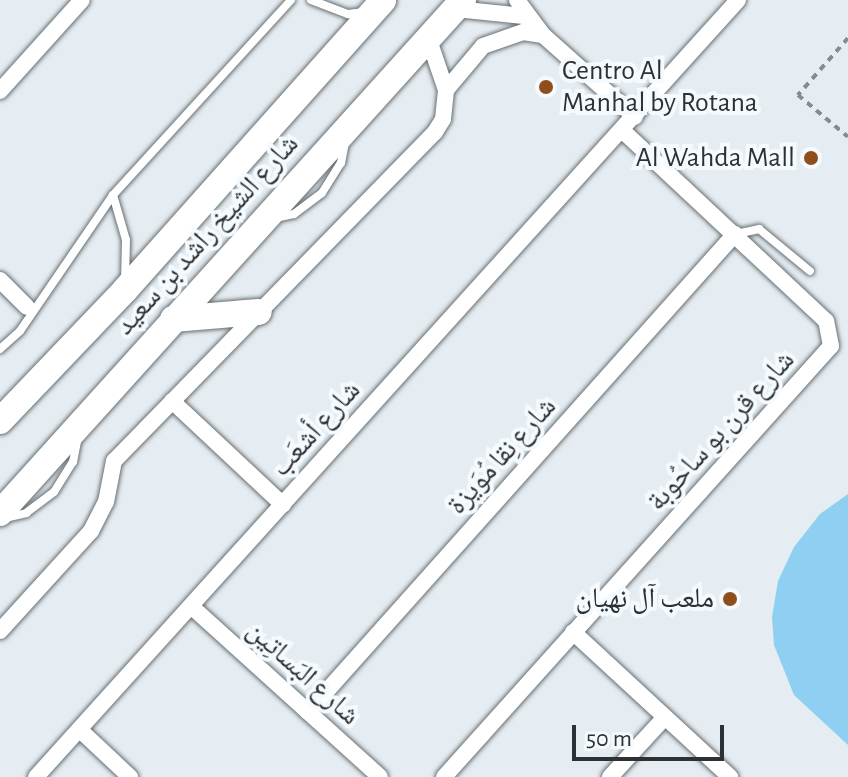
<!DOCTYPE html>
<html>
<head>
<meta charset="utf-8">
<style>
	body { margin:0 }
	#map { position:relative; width:848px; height:777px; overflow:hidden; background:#e5edf2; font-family:"Alegreya Sans","Noto Naskh Arabic",sans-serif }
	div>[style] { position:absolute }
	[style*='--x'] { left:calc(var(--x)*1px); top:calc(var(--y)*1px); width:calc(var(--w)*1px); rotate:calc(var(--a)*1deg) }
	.green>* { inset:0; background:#8fcff2 }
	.path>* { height:4px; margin-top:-2px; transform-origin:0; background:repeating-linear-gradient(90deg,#868b8f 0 6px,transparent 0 12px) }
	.roads { filter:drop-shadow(0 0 2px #676f73) drop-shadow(0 0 2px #676f73) }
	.lane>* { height:8px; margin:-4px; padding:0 4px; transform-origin:4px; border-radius:4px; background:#fff }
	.street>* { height:16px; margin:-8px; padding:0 8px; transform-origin:8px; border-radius:8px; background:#fff }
	.primary>* { height:26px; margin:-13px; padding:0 13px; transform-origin:13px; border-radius:13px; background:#fff }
	.dots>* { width:22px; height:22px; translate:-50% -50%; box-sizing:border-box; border:4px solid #f4fafe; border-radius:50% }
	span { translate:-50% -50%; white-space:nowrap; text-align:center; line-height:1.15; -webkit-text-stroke:8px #f4fafe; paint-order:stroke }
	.poi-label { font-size:28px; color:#2e3133 }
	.left { translate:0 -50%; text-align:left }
	.right { translate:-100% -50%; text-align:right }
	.street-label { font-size:28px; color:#2e3133 }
	.scale { position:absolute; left:572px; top:725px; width:152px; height:36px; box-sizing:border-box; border:4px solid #2e3133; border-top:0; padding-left:10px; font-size:24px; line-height:28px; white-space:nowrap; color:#2e3133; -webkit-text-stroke:6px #f4fafe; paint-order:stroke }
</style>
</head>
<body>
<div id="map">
	<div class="green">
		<i style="clip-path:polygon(848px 494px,848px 745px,794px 695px,774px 645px,772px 617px,778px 581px,794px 547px,820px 514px)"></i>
	</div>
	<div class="path">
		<i style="--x:848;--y:38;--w:76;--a:131.3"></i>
		<i style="--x:798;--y:95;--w:65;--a:40"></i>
	</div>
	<div class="roads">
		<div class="lane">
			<i style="--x:311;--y:0;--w:40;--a:21"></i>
			<i style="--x:348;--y:14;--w:17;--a:-7"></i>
			<i style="--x:275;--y:218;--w:19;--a:-12"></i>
			<i style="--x:294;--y:214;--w:35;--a:-37"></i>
			<i style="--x:322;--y:193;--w:36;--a:-58"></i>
			<i style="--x:341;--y:163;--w:20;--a:-79"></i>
			<i style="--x:736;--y:234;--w:24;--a:-12"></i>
			<i style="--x:759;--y:229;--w:66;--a:39.5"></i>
			<i style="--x:125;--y:281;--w:41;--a:-88.6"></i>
			<i style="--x:126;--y:240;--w:47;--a:-106.1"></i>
			<i style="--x:113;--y:195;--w:264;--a:-47.6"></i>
			<i style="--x:0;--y:349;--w:27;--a:-42"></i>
			<i style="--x:20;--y:331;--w:165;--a:-55.6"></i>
			<i style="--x:5;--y:518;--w:22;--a:-13"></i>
			<i style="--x:26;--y:513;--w:35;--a:-37"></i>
			<i style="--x:54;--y:492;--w:36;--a:-58"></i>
			<i style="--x:73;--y:462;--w:21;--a:-79"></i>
		</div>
		<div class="street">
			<i style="--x:517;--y:0;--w:44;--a:53.4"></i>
			<i style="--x:543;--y:35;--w:123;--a:41.7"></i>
			<i style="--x:456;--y:9;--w:68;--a:5.9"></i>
			<i style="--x:446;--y:90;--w:57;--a:-49.9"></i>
			<i style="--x:483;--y:46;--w:42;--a:-19.3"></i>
			<i style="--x:523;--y:32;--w:20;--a:9"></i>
			<i style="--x:0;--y:91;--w:122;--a:-48"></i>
			<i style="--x:0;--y:280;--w:38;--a:45"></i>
			<i style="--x:172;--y:401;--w:152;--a:43.1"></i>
			<i style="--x:192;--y:607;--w:253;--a:42.1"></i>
			<i style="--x:0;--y:631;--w:135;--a:-47.7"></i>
			<i style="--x:91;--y:531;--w:33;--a:-63"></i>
			<i style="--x:106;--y:502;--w:42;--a:-79"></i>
			<i style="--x:114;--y:461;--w:460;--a:-45.7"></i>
			<i style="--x:435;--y:132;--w:15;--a:-58"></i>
			<i style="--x:443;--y:119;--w:29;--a:-84"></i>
			<i style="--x:446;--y:90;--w:56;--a:-108.8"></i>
			<i style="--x:573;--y:632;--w:214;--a:42.7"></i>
			<i style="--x:308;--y:712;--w:641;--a:-48.23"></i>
			<i style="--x:80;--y:730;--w:69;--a:43.2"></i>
			<i style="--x:36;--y:777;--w:1047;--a:-47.9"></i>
			<i style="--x:444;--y:777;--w:579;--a:-48.08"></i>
			<i style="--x:831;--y:346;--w:25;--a:-101"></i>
			<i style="--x:826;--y:321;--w:279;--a:-136.9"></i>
			<i style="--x:610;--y:777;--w:81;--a:-47.5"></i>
		</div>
		<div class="primary">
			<i style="--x:173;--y:319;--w:86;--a:-4.7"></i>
			<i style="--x:0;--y:421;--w:181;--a:-46.3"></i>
			<i style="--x:125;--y:290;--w:388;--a:-48.3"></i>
			<i style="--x:0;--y:513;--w:691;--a:-47.93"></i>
		</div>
	</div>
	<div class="dots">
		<i style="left:546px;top:87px;background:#904e1c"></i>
		<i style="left:811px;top:158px;background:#904e1c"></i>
		<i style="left:730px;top:599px;background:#904e1c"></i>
	</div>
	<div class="poi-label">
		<span class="left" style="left:562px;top:87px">Centro Al<br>Manhal by Rotana</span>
		<span class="right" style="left:795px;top:158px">Al Wahda Mall</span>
		<span class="right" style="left:714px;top:599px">ملعب آل نهيان</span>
	</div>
	<div class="street-label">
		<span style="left:207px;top:235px;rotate:-48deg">شارع الشيخ راشد بن سعيد</span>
		<span style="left:316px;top:429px;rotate:-48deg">شارع أشعَب</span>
		<span style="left:721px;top:431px;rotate:-48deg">شارع قرن بو ساحُوبة</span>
		<span style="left:502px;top:456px;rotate:-48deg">شارع نِقا مُوَيزة</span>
		<span style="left:303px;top:673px;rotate:42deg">شارع البَساتِين</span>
	</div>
	<div class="scale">50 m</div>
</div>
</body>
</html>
